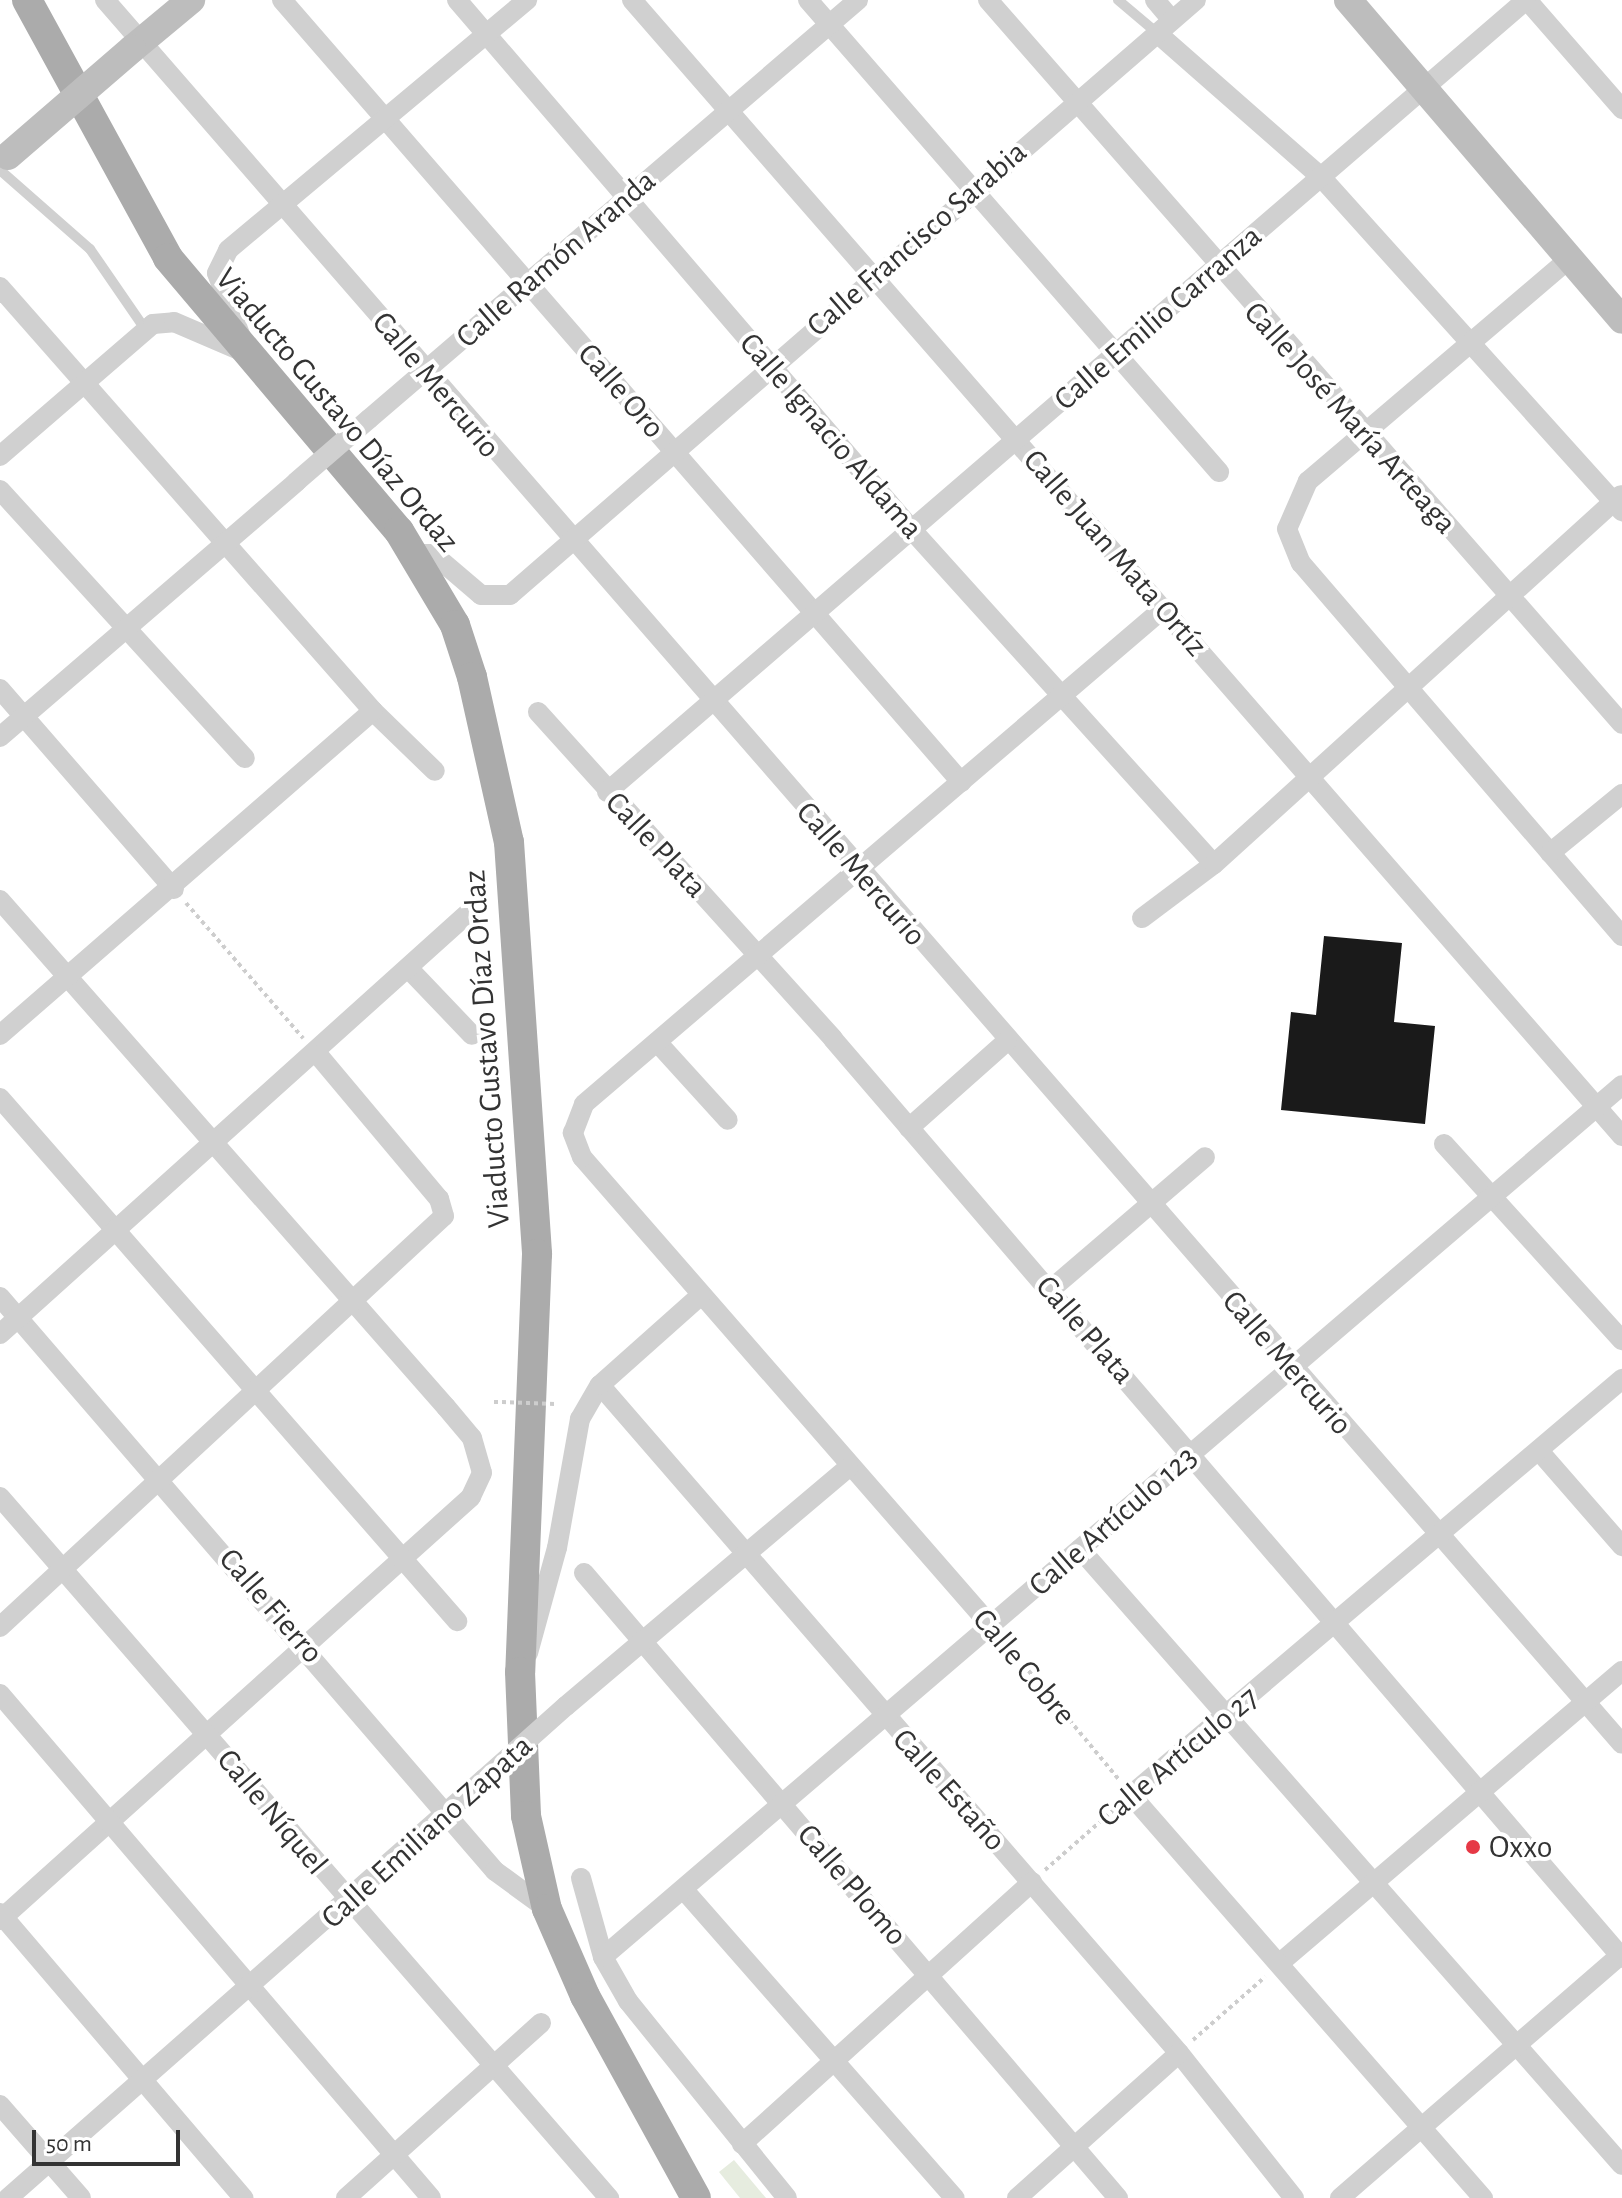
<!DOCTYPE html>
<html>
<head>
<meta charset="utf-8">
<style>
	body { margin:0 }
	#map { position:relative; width:1622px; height:2198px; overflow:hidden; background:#fff; font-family:"Alegreya Sans",sans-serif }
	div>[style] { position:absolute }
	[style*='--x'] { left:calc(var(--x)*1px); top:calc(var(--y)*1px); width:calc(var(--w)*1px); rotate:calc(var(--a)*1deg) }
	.green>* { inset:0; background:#e6ecdf }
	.building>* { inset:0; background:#1a1a1a }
	.path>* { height:4px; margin-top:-2px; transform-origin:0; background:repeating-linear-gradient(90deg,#cdcdcd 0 4px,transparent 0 8px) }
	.lane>* { height:10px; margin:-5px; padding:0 5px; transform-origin:5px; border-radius:5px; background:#d0d0d0 }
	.street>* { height:20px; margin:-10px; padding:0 10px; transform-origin:10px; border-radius:10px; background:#d0d0d0 }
	.secondary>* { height:28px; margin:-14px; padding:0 14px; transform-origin:14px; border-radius:14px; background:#bdbdbd }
	.primary>* { height:30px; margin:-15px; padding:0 15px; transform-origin:15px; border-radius:15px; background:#ababab }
	.path-bridge>* { height:4px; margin-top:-2px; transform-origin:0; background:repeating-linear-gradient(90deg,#cdcdcd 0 4px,transparent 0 8px) }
	.street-bridge>* { height:20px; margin:-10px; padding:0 10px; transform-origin:10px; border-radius:10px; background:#d0d0d0 }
	.secondary-bridge>* { height:28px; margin:-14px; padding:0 14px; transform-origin:14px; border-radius:14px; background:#bdbdbd }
	.dots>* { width:22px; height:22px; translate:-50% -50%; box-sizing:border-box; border:4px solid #fff; border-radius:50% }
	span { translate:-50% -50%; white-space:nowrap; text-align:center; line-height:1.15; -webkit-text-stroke:8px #fff; paint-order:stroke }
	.street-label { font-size:32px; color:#333 }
	.poi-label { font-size:32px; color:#333 }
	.left { translate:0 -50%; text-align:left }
	.scale { position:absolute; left:32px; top:2130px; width:148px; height:36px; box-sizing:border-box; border:4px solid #333; border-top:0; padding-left:10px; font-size:24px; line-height:28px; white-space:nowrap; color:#333; -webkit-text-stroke:6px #fff; paint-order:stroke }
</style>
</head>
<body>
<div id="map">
	<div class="green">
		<i style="clip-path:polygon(734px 2160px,766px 2198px,740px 2198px,719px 2172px)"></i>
	</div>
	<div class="building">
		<i style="clip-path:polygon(1324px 936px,1402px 943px,1394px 1022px,1435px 1026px,1425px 1124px,1281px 1110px,1291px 1012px,1316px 1015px)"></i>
	</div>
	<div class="path">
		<i style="--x:186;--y:903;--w:179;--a:49.1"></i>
		<i style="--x:494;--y:1402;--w:8;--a:0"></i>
		<i style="--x:1003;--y:1640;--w:183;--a:50.3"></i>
		<i style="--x:1045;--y:1870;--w:96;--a:-41.2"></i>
		<i style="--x:1193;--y:2040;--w:96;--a:-41.2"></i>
	</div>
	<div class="lane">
		<i style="--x:1118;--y:0;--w:51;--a:40.2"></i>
		<i style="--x:0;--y:170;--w:120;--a:41.3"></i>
		<i style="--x:90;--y:249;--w:97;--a:55.5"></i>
	</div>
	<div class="street">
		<i style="--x:105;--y:0;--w:2311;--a:48.98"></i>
		<i style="--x:282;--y:0;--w:1036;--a:49.03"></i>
		<i style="--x:457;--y:0;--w:699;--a:49.35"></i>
		<i style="--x:912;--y:530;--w:450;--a:47.9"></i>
		<i style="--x:632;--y:0;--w:1507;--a:48.93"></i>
		<i style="--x:808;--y:0;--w:626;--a:48.95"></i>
		<i style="--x:988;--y:0;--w:962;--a:48.79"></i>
		<i style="--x:1155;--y:0;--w:26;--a:50"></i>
		<i style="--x:1527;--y:0;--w:145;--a:48.9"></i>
		<i style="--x:1157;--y:33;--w:218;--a:41.3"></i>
		<i style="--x:1321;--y:177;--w:450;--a:48"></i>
		<i style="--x:1569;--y:259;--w:343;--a:139.6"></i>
		<i style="--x:1308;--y:481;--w:52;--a:113.6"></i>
		<i style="--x:1287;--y:529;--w:37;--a:68"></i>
		<i style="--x:1301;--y:563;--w:492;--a:49.3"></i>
		<i style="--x:0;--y:287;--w:565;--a:48.66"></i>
		<i style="--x:373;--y:711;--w:86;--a:44.1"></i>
		<i style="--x:241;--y:337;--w:68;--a:-110.6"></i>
		<i style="--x:217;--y:273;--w:25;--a:-64"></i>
		<i style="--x:228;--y:250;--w:390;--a:-39.9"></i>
		<i style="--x:369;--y:419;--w:644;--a:-40.59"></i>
		<i style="--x:0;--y:456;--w:202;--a:-40.8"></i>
		<i style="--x:153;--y:324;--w:21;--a:-5"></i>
		<i style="--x:174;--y:322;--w:76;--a:23.2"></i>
		<i style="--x:0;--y:490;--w:363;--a:47.6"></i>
		<i style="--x:415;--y:554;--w:18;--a:0"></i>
		<i style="--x:433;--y:554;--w:63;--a:40.5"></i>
		<i style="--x:481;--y:595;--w:29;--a:0"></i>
		<i style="--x:510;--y:595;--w:908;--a:-40.94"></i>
		<i style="--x:0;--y:689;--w:265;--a:49"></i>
		<i style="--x:538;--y:712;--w:440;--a:47.9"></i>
		<i style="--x:833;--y:1039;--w:1211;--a:49.35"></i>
		<i style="--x:0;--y:737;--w:391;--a:-40.7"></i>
		<i style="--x:607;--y:792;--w:1213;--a:-40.75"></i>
		<i style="--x:1550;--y:853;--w:93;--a:-39.3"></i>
		<i style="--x:0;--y:900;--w:675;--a:48.66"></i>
		<i style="--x:446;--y:1407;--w:40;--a:50"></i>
		<i style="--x:472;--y:1438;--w:36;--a:74"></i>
		<i style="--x:482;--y:1473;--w:26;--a:115"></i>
		<i style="--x:471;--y:1497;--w:633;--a:138.07"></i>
		<i style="--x:1142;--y:918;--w:90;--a:-36.9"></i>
		<i style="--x:1214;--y:864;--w:549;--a:-42.2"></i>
		<i style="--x:409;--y:969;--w:91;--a:46.3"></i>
		<i style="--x:0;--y:1035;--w:494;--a:-41"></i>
		<i style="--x:657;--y:1042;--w:105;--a:47.7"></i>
		<i style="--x:0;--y:1098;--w:695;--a:48.85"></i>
		<i style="--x:909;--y:1128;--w:131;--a:-41.6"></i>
		<i style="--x:1444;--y:1144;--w:265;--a:47.8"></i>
		<i style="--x:1050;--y:1290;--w:204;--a:-40.6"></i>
		<i style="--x:0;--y:1297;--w:758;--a:49.23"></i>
		<i style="--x:495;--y:1871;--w:64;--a:36.2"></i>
		<i style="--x:0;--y:1334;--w:627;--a:-41.96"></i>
		<i style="--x:600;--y:1385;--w:884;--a:49.08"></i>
		<i style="--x:1179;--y:2053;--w:185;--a:51.6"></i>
		<i style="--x:1540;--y:1452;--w:125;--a:48.9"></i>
		<i style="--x:0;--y:1497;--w:929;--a:49.02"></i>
		<i style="--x:1080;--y:1549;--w:820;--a:48.66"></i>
		<i style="--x:584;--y:1573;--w:822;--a:49.49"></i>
		<i style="--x:991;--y:1626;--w:622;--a:-131.09"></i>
		<i style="--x:582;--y:1157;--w:26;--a:-111"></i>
		<i style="--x:573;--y:1133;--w:31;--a:-69"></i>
		<i style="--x:584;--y:1104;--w:763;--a:-40.54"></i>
		<i style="--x:0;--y:1627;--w:605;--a:-42.79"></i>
		<i style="--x:444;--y:1216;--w:18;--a:-106"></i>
		<i style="--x:439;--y:1199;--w:188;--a:-130"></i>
		<i style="--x:528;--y:1653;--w:109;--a:-74.6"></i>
		<i style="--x:557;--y:1548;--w:131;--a:-79.9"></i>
		<i style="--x:580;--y:1419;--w:39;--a:-60"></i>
		<i style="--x:600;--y:1385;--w:135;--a:-41.7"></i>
		<i style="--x:0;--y:1694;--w:663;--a:49.46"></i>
		<i style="--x:566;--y:1706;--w:369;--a:-40.2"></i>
		<i style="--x:581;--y:1878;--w:82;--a:74.4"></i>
		<i style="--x:603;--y:1957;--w:51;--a:60.4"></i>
		<i style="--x:628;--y:2001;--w:253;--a:51.1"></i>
		<i style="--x:684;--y:1890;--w:410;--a:48.7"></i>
		<i style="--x:0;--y:1913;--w:375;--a:49.5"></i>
		<i style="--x:603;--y:1957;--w:1341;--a:-40.55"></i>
		<i style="--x:1281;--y:1962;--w:448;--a:-40.5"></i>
		<i style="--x:0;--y:2105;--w:123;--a:48.9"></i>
		<i style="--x:742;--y:2144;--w:391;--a:-42.1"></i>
		<i style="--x:8;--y:2198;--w:634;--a:-41.36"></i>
		<i style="--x:346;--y:2198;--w:262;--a:-41.9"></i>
		<i style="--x:1017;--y:2198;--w:217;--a:-41.8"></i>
		<i style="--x:1340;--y:2198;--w:373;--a:-40.9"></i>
		<i style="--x:1483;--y:2198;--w:535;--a:-131.14"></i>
		<i style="--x:1131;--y:1795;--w:644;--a:-40.27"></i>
	</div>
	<div class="secondary">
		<i style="--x:1348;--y:0;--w:421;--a:49.4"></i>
		<i style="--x:132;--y:49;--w:77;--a:-39.7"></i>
	</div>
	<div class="primary">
		<i style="--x:27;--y:0;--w:294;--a:61.3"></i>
		<i style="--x:168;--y:258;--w:358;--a:49.8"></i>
		<i style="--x:399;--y:531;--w:109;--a:59.2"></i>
		<i style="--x:455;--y:625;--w:55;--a:71.9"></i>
		<i style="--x:472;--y:677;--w:169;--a:77.4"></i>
		<i style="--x:509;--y:842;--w:413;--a:86.1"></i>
		<i style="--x:537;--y:1254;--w:418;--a:92.3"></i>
		<i style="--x:520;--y:1672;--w:144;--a:87.6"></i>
		<i style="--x:526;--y:1816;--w:95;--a:77.3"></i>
		<i style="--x:547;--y:1909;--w:95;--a:66.4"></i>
		<i style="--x:585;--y:1996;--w:230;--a:61.2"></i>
	</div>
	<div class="path-bridge">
		<i style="--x:502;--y:1402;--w:53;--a:2.2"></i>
	</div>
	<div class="street-bridge">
		<i style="--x:296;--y:482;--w:96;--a:-40.8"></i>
		<i style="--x:484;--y:1779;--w:110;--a:-41.7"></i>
	</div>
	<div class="secondary-bridge">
		<i style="--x:8;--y:156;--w:164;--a:-40.8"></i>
	</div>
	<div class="dots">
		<i style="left:1473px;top:1847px;background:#e63946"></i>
	</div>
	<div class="street-label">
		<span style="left:917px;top:239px;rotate:-41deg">Calle Francisco Sarabia</span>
		<span style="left:556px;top:259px;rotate:-41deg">Calle Ramón Aranda</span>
		<span style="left:1158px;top:318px;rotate:-41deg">Calle Emilio Carranza</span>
		<span style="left:436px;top:385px;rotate:50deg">Calle Mercurio</span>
		<span style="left:621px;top:391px;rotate:49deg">Calle Oro</span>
		<span style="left:337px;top:410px;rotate:50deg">Viaducto Gustavo Díaz Ordaz</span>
		<span style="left:1350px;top:418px;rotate:48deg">Calle José María Arteaga</span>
		<span style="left:831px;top:436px;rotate:49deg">Calle Ignacio Aldama</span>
		<span style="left:1115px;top:553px;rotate:49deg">Calle Juan Mata Ortíz</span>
		<span style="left:656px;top:845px;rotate:47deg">Calle Plata</span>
		<span style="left:861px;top:874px;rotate:49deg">Calle Mercurio</span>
		<span style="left:487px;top:1049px;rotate:-94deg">Viaducto Gustavo Díaz Ordaz</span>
		<span style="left:1085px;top:1330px;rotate:49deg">Calle Plata</span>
		<span style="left:1287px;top:1363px;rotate:49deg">Calle Mercurio</span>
		<span style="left:1113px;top:1521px;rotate:-41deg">Calle Artículo 123</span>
		<span style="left:271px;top:1606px;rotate:49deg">Calle Fierro</span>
		<span style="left:1024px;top:1667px;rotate:50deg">Calle Cobre</span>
		<span style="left:1178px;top:1757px;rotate:-40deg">Calle Artículo 27</span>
		<span style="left:949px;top:1790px;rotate:48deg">Calle Estaño</span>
		<span style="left:272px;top:1812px;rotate:50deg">Calle Níquel</span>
		<span style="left:427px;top:1832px;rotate:-42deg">Calle Emiliano Zapata</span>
		<span style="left:852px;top:1885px;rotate:49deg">Calle Plomo</span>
	</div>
	<div class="poi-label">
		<span class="left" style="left:1489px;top:1847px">Oxxo</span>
	</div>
	<div class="scale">50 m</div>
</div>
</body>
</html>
